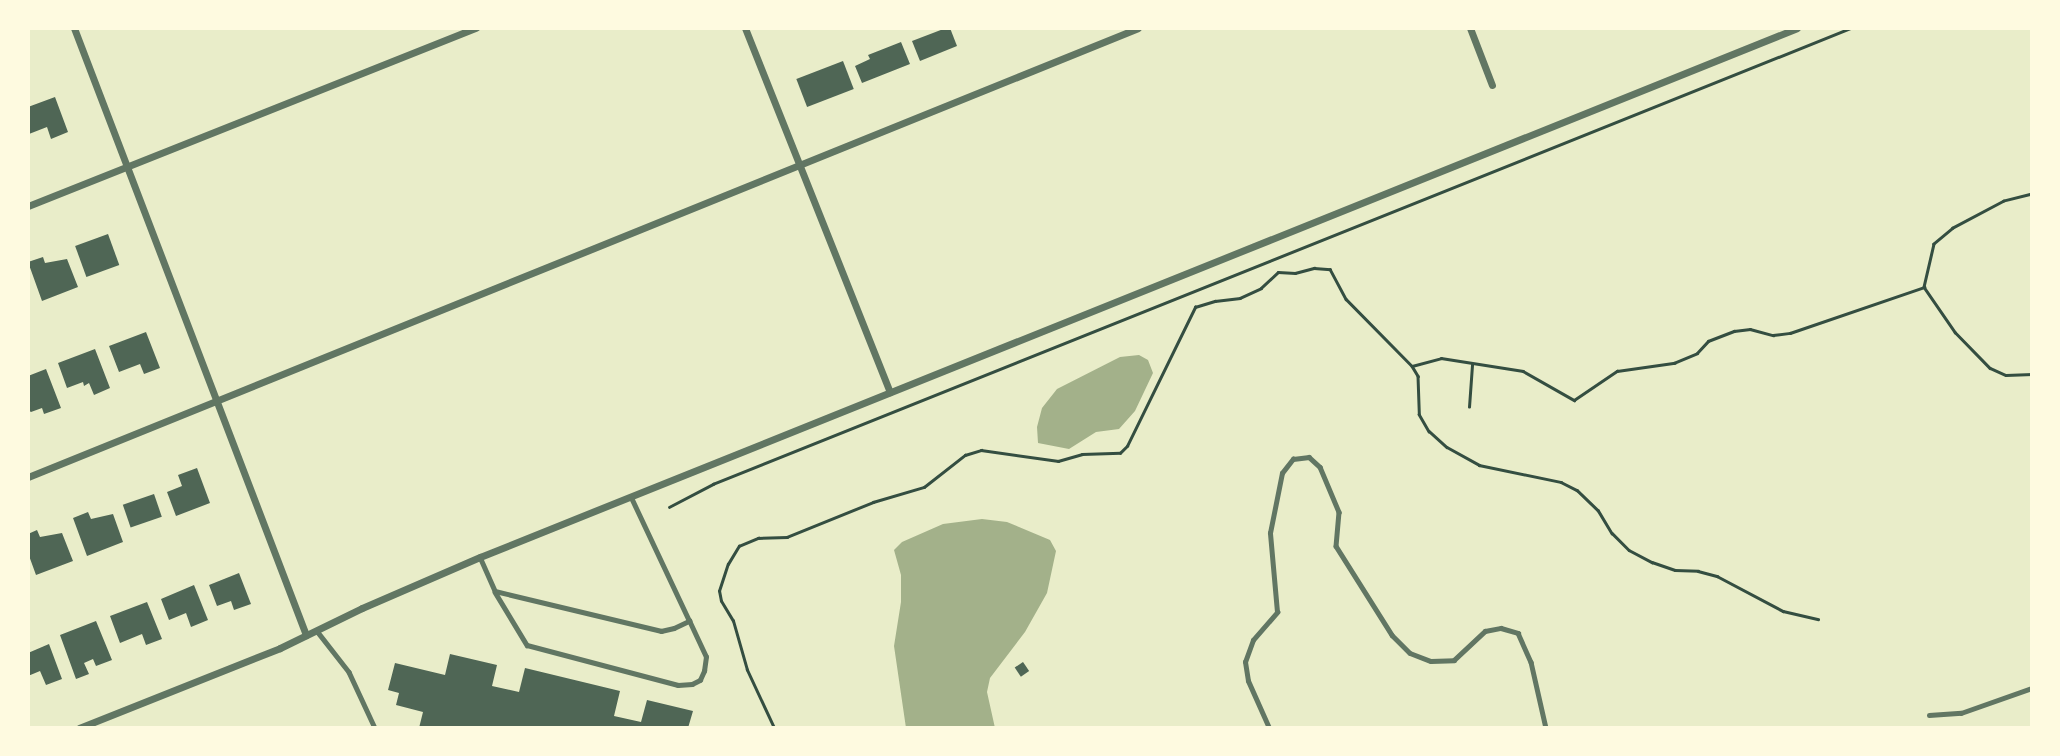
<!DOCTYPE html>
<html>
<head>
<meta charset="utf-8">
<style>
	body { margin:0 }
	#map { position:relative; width:2060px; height:756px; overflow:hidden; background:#e9edc9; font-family:"Titillium Web",sans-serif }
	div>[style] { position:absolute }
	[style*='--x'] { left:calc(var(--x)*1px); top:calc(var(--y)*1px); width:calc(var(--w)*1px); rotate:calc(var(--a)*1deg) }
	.water>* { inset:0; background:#a3b18a }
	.building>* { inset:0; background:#4f6655; transform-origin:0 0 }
	.path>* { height:2.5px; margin:-1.25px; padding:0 1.25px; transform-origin:1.25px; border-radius:1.25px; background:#344e41 }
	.service>* { height:4.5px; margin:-2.25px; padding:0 2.25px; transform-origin:2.25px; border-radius:2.25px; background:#617663 }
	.minor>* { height:7px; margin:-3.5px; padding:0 3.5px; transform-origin:3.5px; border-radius:3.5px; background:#617663 }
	span { translate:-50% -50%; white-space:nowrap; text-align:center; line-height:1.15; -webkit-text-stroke:7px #fefae0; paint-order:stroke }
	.frame { position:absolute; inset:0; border:30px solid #fefae0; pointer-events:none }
</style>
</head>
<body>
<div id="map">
	<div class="water">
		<i style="clip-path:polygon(1139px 355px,1148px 360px,1153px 373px,1135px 411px,1119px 429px,1096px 432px,1069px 449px,1038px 443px,1037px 427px,1042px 408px,1057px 389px,1120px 357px)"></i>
		<i style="clip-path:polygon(982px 519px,1007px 522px,1050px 540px,1056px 551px,1047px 593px,1025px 632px,990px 678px,987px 692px,995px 728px,906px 728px,894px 646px,901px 602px,901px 575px,894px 550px,902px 542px,943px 524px)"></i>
	</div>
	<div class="building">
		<i style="clip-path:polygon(946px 28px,950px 28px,957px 46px,920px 61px,912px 41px)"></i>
		<i style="clip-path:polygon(901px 42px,910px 64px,862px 83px,855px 66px,870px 59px,868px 55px)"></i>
		<i style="left:843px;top:61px;width:30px;height:50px;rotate:69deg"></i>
		<i style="clip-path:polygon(55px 97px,68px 132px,51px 139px,47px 127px,29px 134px,28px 107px)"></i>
		<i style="left:108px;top:234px;width:33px;height:35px;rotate:70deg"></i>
		<i style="clip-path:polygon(43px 257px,45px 263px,67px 259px,78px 287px,42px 301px,28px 262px)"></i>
		<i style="clip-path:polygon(146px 332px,160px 368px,144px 374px,140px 364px,119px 372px,109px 346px)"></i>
		<i style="clip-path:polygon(95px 349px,110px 388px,94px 395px,89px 383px,84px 386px,83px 382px,67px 388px,58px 363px)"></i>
		<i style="clip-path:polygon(46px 369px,61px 408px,44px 414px,42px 408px,31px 412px,28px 410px,28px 376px)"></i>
		<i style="clip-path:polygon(197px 468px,210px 503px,176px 516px,167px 492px,182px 486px,178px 475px)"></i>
		<i style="left:154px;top:494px;width:24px;height:33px;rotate:71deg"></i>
		<i style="clip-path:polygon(88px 512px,91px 519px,113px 514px,123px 542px,87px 556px,73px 518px)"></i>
		<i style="clip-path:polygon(37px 530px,40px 537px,62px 533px,73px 561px,36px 575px,28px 553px,28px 534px)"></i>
		<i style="clip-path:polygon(239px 573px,251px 604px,234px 610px,231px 601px,217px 606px,209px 585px)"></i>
		<i style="clip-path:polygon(194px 585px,208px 620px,191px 627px,186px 613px,169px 620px,161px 599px)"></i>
		<i style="clip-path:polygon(147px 602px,162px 639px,146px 645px,142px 634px,120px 643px,110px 616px)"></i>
		<i style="clip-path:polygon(96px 621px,112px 660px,96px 666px,93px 659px,84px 663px,89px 674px,76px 679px,60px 635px)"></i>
		<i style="clip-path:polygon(49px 644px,62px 679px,46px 685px,40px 671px,28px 676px,28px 653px)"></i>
		<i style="clip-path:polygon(450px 654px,497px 665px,492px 686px,519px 692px,525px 668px,620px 691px,614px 716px,641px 722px,647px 700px,693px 711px,688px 728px,419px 728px,423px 712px,396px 705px,399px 693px,388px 690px,395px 663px,445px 675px)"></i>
		<i style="left:1023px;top:662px;width:11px;height:10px;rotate:56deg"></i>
	</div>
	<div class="path">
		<i style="--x:2032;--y:194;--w:29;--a:166"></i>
		<i style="--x:2004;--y:201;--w:58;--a:152.1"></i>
		<i style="--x:1953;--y:228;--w:25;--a:140"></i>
		<i style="--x:1934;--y:244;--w:44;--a:103.1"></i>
		<i style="--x:1924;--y:287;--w:55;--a:55.4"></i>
		<i style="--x:1955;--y:332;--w:50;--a:45.8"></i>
		<i style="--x:1990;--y:368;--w:17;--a:24"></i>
		<i style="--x:2006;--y:375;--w:26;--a:-2"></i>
		<i style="--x:1412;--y:366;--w:30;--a:-15"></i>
		<i style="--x:1441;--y:358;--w:83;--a:9"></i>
		<i style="--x:1523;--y:371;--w:59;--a:29.6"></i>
		<i style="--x:1574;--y:400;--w:52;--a:-34"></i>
		<i style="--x:1617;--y:371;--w:58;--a:-8"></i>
		<i style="--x:1674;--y:363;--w:25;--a:-23"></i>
		<i style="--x:1697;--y:353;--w:16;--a:-47"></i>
		<i style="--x:1708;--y:341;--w:28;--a:-21"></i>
		<i style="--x:1734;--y:331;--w:16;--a:-7"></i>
		<i style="--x:1750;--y:329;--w:24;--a:15"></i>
		<i style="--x:1773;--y:335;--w:17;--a:-7"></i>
		<i style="--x:1790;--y:333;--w:142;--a:-18.9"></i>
		<i style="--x:1469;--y:407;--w:42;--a:-85.9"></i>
		<i style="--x:669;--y:507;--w:50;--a:-27.6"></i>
		<i style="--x:713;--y:484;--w:1226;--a:-21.84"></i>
		<i style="--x:774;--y:728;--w:64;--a:-115"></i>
		<i style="--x:747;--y:670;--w:51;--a:-105.9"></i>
		<i style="--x:733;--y:621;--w:23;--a:-121"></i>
		<i style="--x:721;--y:601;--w:10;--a:-101"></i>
		<i style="--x:719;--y:591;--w:28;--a:-72"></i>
		<i style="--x:728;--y:564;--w:21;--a:-59"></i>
		<i style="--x:739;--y:546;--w:21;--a:-23"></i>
		<i style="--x:758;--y:538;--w:29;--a:-2"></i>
		<i style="--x:787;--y:537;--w:93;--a:-22.1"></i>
		<i style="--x:873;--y:502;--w:53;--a:-16.4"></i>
		<i style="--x:924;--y:487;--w:52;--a:-38"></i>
		<i style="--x:965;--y:455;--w:17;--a:-17"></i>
		<i style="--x:981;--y:450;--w:78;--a:8.1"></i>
		<i style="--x:1058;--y:461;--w:25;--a:-16"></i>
		<i style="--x:1082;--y:454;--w:38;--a:-2"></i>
		<i style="--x:1120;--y:453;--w:10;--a:-45"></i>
		<i style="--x:1127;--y:446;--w:155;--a:-63.9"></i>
		<i style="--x:1195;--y:307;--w:21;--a:-17"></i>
		<i style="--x:1215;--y:301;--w:25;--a:-7"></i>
		<i style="--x:1240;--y:298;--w:23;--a:-25"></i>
		<i style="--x:1261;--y:288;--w:23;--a:-43"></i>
		<i style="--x:1278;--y:272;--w:17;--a:3"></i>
		<i style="--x:1295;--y:273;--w:20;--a:-15"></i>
		<i style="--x:1314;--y:268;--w:16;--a:4"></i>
		<i style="--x:1330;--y:269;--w:34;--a:62"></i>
		<i style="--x:1346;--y:299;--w:94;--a:45.4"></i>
		<i style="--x:1412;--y:366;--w:12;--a:59"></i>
		<i style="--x:1418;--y:376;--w:38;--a:88"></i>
		<i style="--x:1419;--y:414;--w:20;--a:60"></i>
		<i style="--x:1429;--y:431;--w:24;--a:42"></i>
		<i style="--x:1447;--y:447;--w:37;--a:29"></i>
		<i style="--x:1479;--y:465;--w:84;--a:11.7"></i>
		<i style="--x:1561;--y:482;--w:18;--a:27"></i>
		<i style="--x:1577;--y:490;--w:29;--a:44"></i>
		<i style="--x:1598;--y:510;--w:27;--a:59"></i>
		<i style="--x:1612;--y:533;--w:24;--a:45"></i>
		<i style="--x:1629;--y:550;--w:26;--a:28"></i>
		<i style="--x:1652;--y:562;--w:24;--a:19"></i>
		<i style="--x:1675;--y:570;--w:23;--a:2"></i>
		<i style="--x:1698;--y:571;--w:20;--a:15"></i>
		<i style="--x:1717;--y:576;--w:75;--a:27.9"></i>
		<i style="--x:1783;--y:611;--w:36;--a:13"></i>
	</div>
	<div class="service">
		<i style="--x:480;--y:557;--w:37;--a:66"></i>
		<i style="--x:495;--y:591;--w:171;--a:13.5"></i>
		<i style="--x:661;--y:631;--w:13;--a:-13"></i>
		<i style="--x:674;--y:628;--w:17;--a:-25"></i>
		<i style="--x:689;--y:621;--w:136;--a:-115.2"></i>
		<i style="--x:495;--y:592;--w:62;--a:58.9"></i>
		<i style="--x:527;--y:645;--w:156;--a:14.8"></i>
		<i style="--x:678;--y:685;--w:14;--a:-4"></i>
		<i style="--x:692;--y:684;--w:9;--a:-27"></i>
		<i style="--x:700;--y:680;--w:10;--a:-66"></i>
		<i style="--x:704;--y:671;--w:14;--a:-82"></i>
		<i style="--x:706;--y:657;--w:40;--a:-115"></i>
		<i style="--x:317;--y:631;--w:52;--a:52"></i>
		<i style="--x:349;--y:672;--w:62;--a:65.1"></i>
		<i style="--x:1929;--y:715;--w:32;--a:-4"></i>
		<i style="--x:1961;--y:713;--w:75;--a:-19.4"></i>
		<i style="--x:1269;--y:728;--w:51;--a:-114.1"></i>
		<i style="--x:1248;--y:681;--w:19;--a:-99"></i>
		<i style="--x:1245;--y:662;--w:23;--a:-70"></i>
		<i style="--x:1253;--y:640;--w:37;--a:-49"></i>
		<i style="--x:1277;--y:612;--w:79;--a:-95.1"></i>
		<i style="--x:1270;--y:533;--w:61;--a:-78.7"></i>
		<i style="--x:1282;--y:473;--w:18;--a:-52"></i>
		<i style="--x:1293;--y:459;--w:16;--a:-7"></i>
		<i style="--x:1309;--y:457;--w:15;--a:42"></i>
		<i style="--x:1320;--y:467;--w:49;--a:67.1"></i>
		<i style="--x:1339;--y:512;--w:34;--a:95"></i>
		<i style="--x:1336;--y:546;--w:105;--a:57.8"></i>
		<i style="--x:1392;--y:635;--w:25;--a:45"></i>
		<i style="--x:1410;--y:653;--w:22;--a:21"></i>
		<i style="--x:1431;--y:661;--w:23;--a:-2"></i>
		<i style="--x:1454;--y:660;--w:42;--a:-43.1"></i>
		<i style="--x:1485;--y:631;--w:16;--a:-11"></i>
		<i style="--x:1501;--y:628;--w:18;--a:16"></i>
		<i style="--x:1518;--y:633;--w:32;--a:66"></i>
		<i style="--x:1531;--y:662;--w:68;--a:77.2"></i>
	</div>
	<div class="minor">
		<i style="--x:74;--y:28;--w:650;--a:69.08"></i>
		<i style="--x:745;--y:28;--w:392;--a:68.3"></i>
		<i style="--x:1470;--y:28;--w:61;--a:68.9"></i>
		<i style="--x:28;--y:206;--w:482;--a:-21.7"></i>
		<i style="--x:28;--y:477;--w:1197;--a:-22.02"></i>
		<i style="--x:79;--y:728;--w:216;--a:-21.7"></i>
		<i style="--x:280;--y:648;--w:91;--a:-26"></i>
		<i style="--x:362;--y:608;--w:129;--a:-23.4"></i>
		<i style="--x:480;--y:557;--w:1419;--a:-21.88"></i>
	</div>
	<div class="frame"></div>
</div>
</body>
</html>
